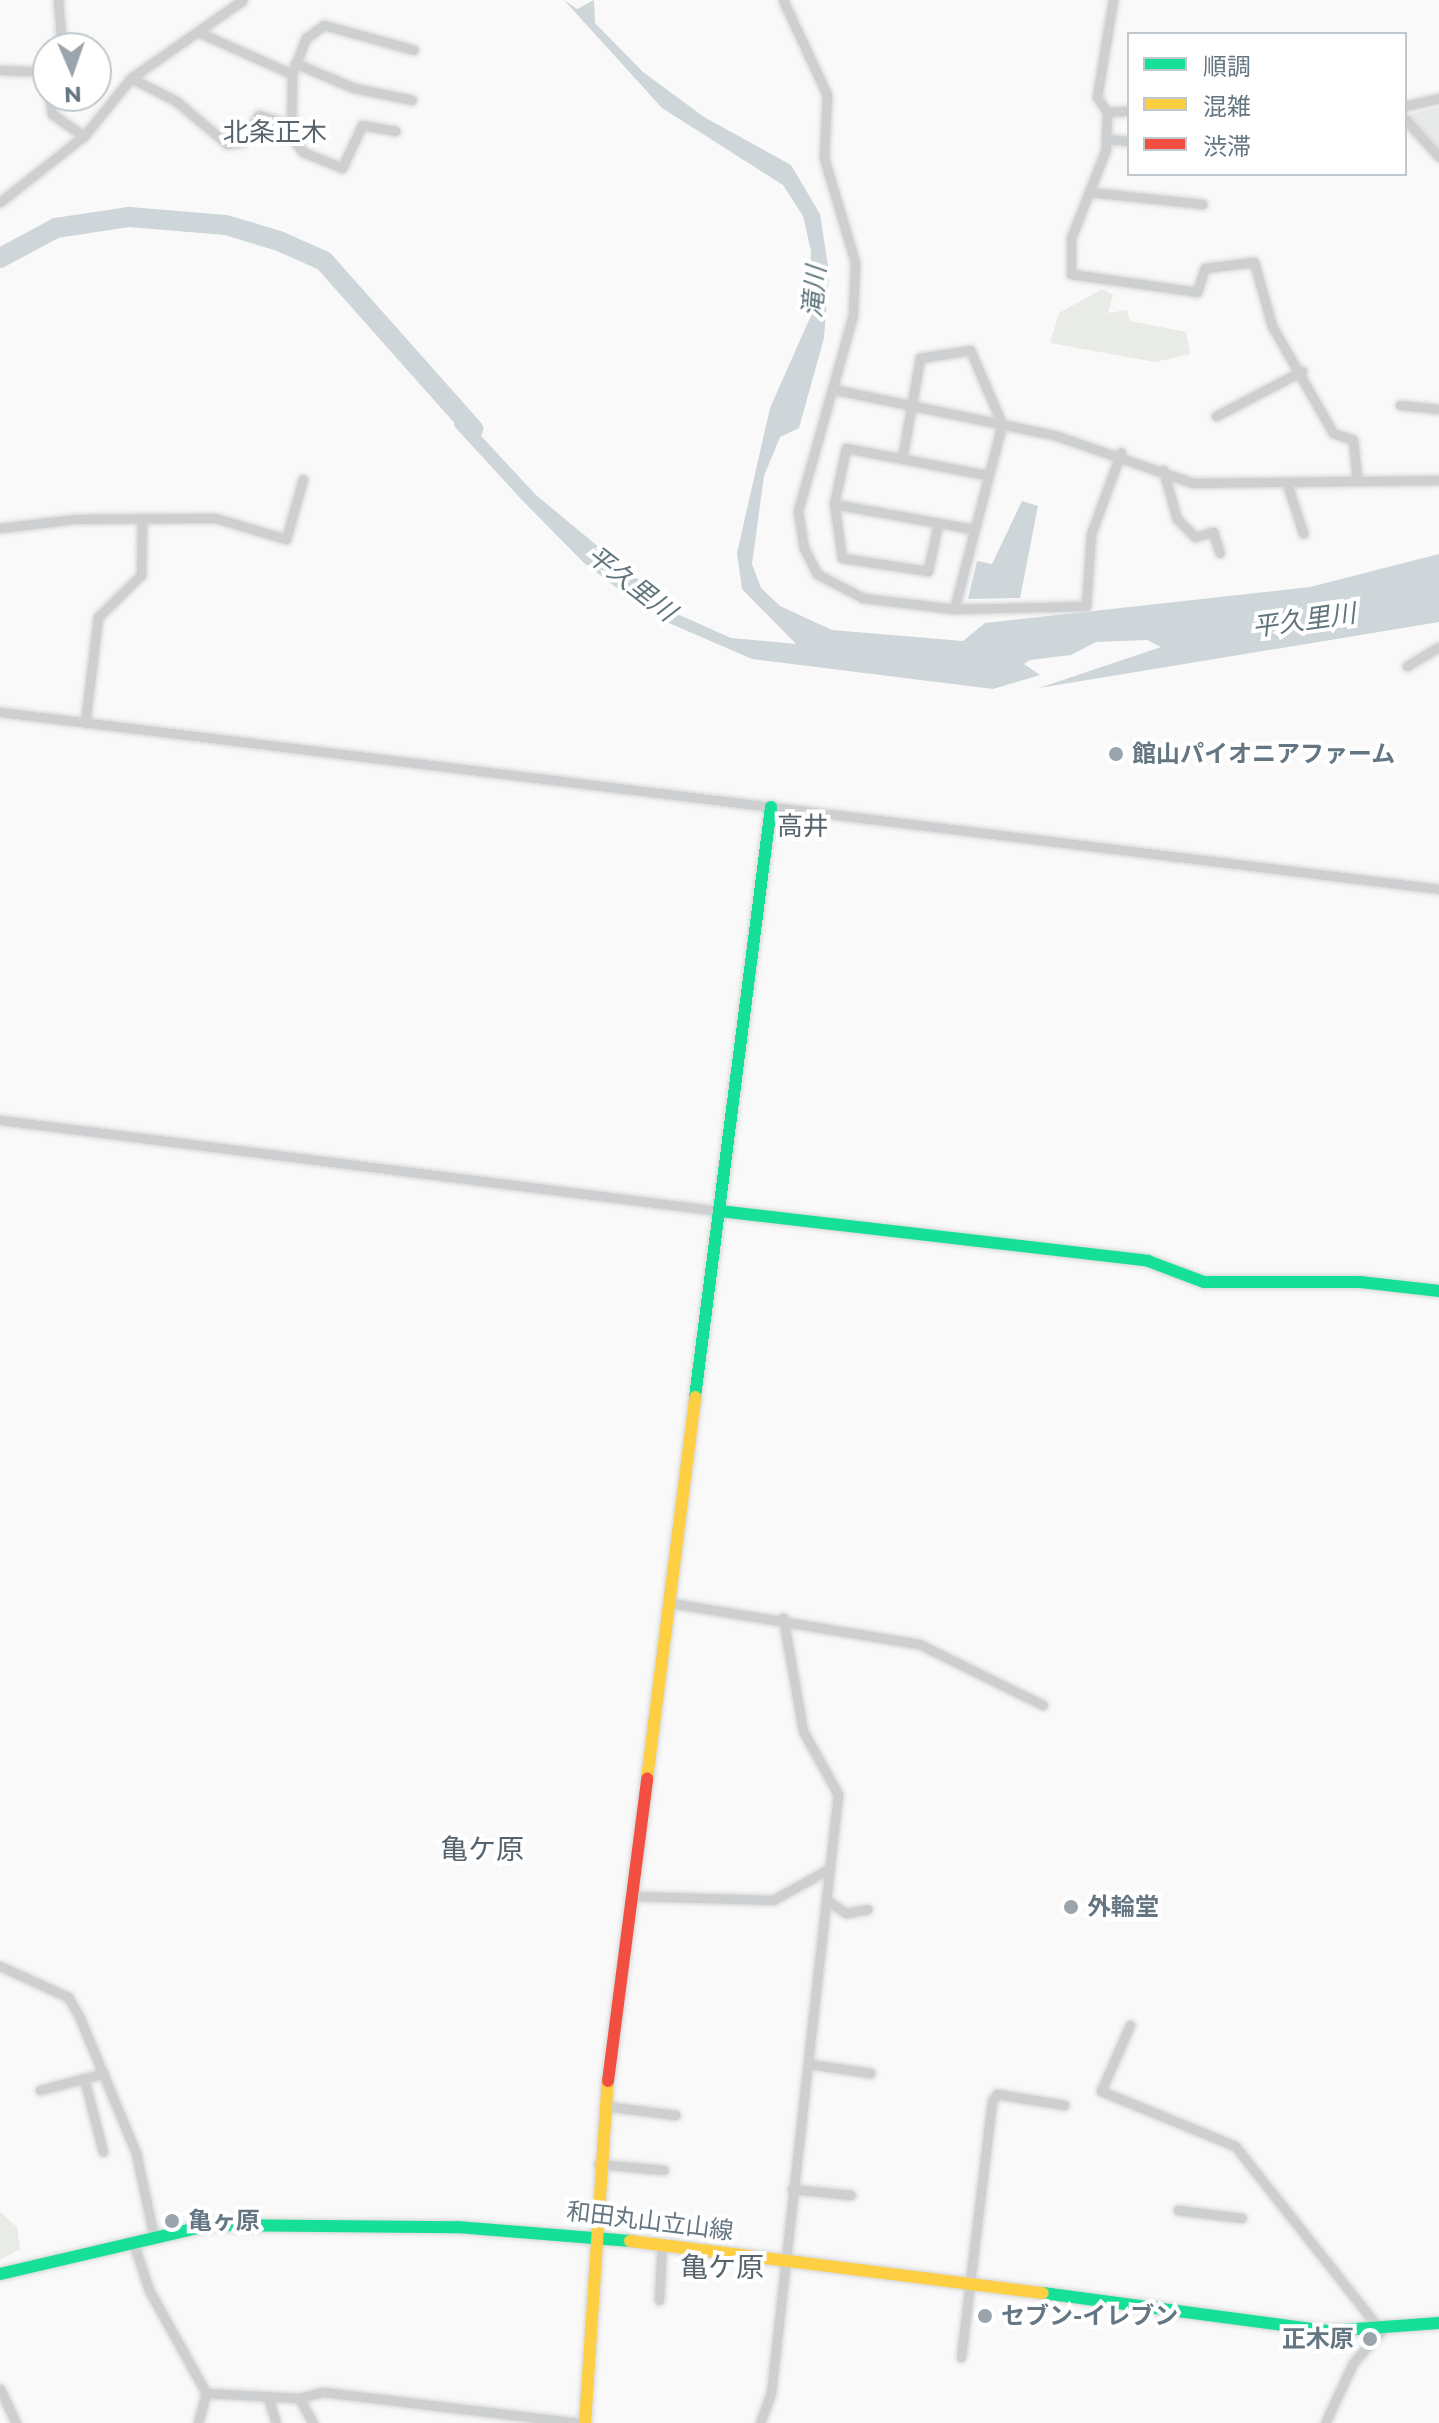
<!DOCTYPE html>
<html>
<head>
<meta charset="utf-8">
<style>
	body { margin:0 }
	#map { position:relative; width:1439px; height:2423px; overflow:hidden; background:#f9f9f9; font-family:Montserrat,"Noto Sans JP",sans-serif }
	div>[style] { position:absolute }
	[style*='--x'] { left:calc(var(--x)*1px); top:calc(var(--y)*1px); width:calc(var(--w)*1px); rotate:calc(var(--a)*1deg) }
	.built>* { inset:0; background:#e8e9e9 }
	.green>* { inset:0; background:#e8ebe6 }
	.water>* { inset:0; background:#ced6d9 }
	.river>* { height:20px; margin:-10px; padding:0 10px; transform-origin:10px; border-radius:10px; background:#ced6d9 }
	.roads { filter:drop-shadow(0 0 2px #d5d6d7) drop-shadow(0 0 2px #d5d6d7) }
	.street>* { height:9px; margin:-4.5px; padding:0 4.5px; transform-origin:4.5px; border-radius:4.5px; background:#cecfd0 }
	.fast>* { height:12px; margin:-6px; padding:0 6px; transform-origin:6px; border-radius:6px; background:#16e098 }
	.slow>* { height:12px; margin:-6px; padding:0 6px; transform-origin:6px; border-radius:6px; background:#ffcf43 }
	.jam>* { height:12px; margin:-6px; padding:0 6px; transform-origin:6px; border-radius:6px; background:#f24e42 }
	.dots>* { width:22px; height:22px; translate:-50% -50%; box-sizing:border-box; border:4px solid #fff; border-radius:50% }
	span { translate:-50% -50%; white-space:nowrap; text-align:center; line-height:1.15; -webkit-text-stroke:8px #fff; paint-order:stroke }
	.poi-label { font-size:24px; color:#657683; font-weight:700 }
	.left { translate:0 -50%; text-align:left }
	.right { translate:-100% -50%; text-align:right }
	.street-label { font-size:24px; color:#657683 }
	.neighbourhood-label { font-size:26px; color:#57646e }
	.water-label { font-size:26px; color:#60757c; font-style:italic }
	.quarter-label { font-size:28px; color:#57646e }
	.legend { position:absolute; left:1127px; top:32px; width:280px; height:144px; box-sizing:border-box; background:#fff; border:2px solid #c1c8cd; margin:0; padding:10px 14px; list-style:none; font-size:24px; color:#657683 }
	.legend li { display:flex; align-items:center; gap:16px; height:40px }
	.legend b { width:40px; border:2px solid #c1c8cd }
	.north { position:absolute; left:32px; top:32px; width:80px; height:80px; box-sizing:border-box; background:#fff; border:2px solid #c1c8cd; border-radius:50%; rotate:178deg; font-size:22px; font-weight:700; line-height:32px; text-align:center; color:#657683 }
	.north::after { content:''; display:block; margin:auto; width:28px; height:36px; background:#99a4ac; clip-path:polygon(50% 0,100% 100%,50% 72%,0 100%) }
</style>
</head>
<body>
<div id="map">
	<div class="built">
		<i style="clip-path:polygon(1439px 107px,1439px 161px,1405px 116px)"></i>
	</div>
	<div class="green">
		<i style="clip-path:polygon(1102px 289px,1113px 295px,1108px 313px,1127px 310px,1130px 321px,1186px 332px,1190px 354px,1155px 362px,1050px 343px,1059px 313px)"></i>
		<i style="clip-path:polygon(0 2212px,17px 2227px,20px 2249px,0 2260px)"></i>
	</div>
	<div class="water">
		<i style="clip-path:polygon(564px 0,577px 9px,594px 0,595px 23px,643px 72px,704px 117px,791px 165px,820px 214px,829px 273px,824px 338px,799px 428px,780px 437px,764px 476px,752px 564px,761px 588px,780px 606px,832px 630px,963px 641px,985px 623px,1310px 587px,1439px 554px,1439px 622px,1039px 688px,1161px 647px,1147px 640px,1096px 642px,1071px 655px,1030px 660px,1024px 664px,1040px 675px,993px 689px,752px 659px,655px 617px,583px 562px,521px 499px,454px 426px,455px 408px,536px 495px,647px 587px,657px 605px,731px 638px,796px 644px,742px 589px,737px 553px,770px 408px,809px 320px,811px 251px,803px 216px,783px 185px,662px 108px)"></i>
		<i style="clip-path:polygon(1022px 501px,1038px 506px,1020px 598px,968px 599px,977px 561px,992px 564px)"></i>
	</div>
	<div class="river">
		<i style="--x:0;--y:258;--w:64;--a:-28.2"></i>
		<i style="--x:56;--y:228;--w:74;--a:-8.6"></i>
		<i style="--x:129;--y:217;--w:97;--a:4.7"></i>
		<i style="--x:226;--y:225;--w:55;--a:16.8"></i>
		<i style="--x:279;--y:241;--w:49;--a:24"></i>
		<i style="--x:324;--y:261;--w:225;--a:48.4"></i>
	</div>
	<div class="roads">
		<div class="street">
			<i style="--x:58;--y:0;--w:48;--a:85.2"></i>
			<i style="--x:783;--y:0;--w:105;--a:65.1"></i>
			<i style="--x:827;--y:95;--w:63;--a:92.7"></i>
			<i style="--x:824;--y:158;--w:109;--a:73.4"></i>
			<i style="--x:855;--y:262;--w:53;--a:92.2"></i>
			<i style="--x:853;--y:315;--w:204;--a:105.7"></i>
			<i style="--x:798;--y:511;--w:37;--a:81"></i>
			<i style="--x:804;--y:548;--w:29;--a:63"></i>
			<i style="--x:817;--y:574;--w:52;--a:27.6"></i>
			<i style="--x:863;--y:598;--w:92;--a:6.9"></i>
			<i style="--x:954;--y:609;--w:132;--a:-1.3"></i>
			<i style="--x:1086;--y:606;--w:72;--a:-86"></i>
			<i style="--x:1091;--y:534;--w:87;--a:-69.9"></i>
			<i style="--x:1113;--y:0;--w:98;--a:99.4"></i>
			<i style="--x:1097;--y:97;--w:18;--a:56"></i>
			<i style="--x:1107;--y:112;--w:37;--a:92"></i>
			<i style="--x:1106;--y:149;--w:96;--a:111.5"></i>
			<i style="--x:1071;--y:238;--w:36;--a:90"></i>
			<i style="--x:1071;--y:274;--w:127;--a:8.1"></i>
			<i style="--x:1197;--y:292;--w:25;--a:-72"></i>
			<i style="--x:1205;--y:268;--w:49;--a:-7"></i>
			<i style="--x:1254;--y:262;--w:66;--a:74.3"></i>
			<i style="--x:1272;--y:326;--w:123;--a:60.3"></i>
			<i style="--x:1333;--y:433;--w:21;--a:19"></i>
			<i style="--x:1353;--y:440;--w:38;--a:84"></i>
			<i style="--x:198;--y:32;--w:103;--a:24.1"></i>
			<i style="--x:292;--y:74;--w:63;--a:90.9"></i>
			<i style="--x:291;--y:137;--w:19;--a:51"></i>
			<i style="--x:303;--y:152;--w:42;--a:22.3"></i>
			<i style="--x:342;--y:168;--w:47;--a:-65.1"></i>
			<i style="--x:362;--y:125;--w:34;--a:10"></i>
			<i style="--x:295;--y:63;--w:64;--a:23"></i>
			<i style="--x:354;--y:88;--w:59;--a:11.7"></i>
			<i style="--x:0;--y:70;--w:48;--a:2.4"></i>
			<i style="--x:292;--y:74;--w:39;--a:-69"></i>
			<i style="--x:306;--y:38;--w:22;--a:-36"></i>
			<i style="--x:324;--y:25;--w:93;--a:15.5"></i>
			<i style="--x:131;--y:78;--w:51;--a:27.1"></i>
			<i style="--x:176;--y:101;--w:67;--a:40.1"></i>
			<i style="--x:227;--y:144;--w:15;--a:-8"></i>
			<i style="--x:242;--y:142;--w:32;--a:-58"></i>
			<i style="--x:259;--y:115;--w:36;--a:18"></i>
			<i style="--x:48;--y:87;--w:27;--a:82"></i>
			<i style="--x:52;--y:114;--w:39;--a:35"></i>
			<i style="--x:1405;--y:106;--w:35;--a:-13"></i>
			<i style="--x:1107;--y:112;--w:22;--a:-3"></i>
			<i style="--x:1405;--y:119;--w:51;--a:48.2"></i>
			<i style="--x:1107;--y:139;--w:22;--a:5"></i>
			<i style="--x:1089;--y:192;--w:114;--a:6.1"></i>
			<i style="--x:0;--y:202;--w:107;--a:-38.2"></i>
			<i style="--x:84;--y:136;--w:75;--a:-51"></i>
			<i style="--x:131;--y:78;--w:136;--a:-34.9"></i>
			<i style="--x:832;--y:389;--w:227;--a:11.7"></i>
			<i style="--x:1054;--y:435;--w:147;--a:19.1"></i>
			<i style="--x:1193;--y:483;--w:246;--a:-0.7"></i>
			<i style="--x:1400;--y:405;--w:39;--a:6"></i>
			<i style="--x:1216;--y:416;--w:97;--a:-27.6"></i>
			<i style="--x:902;--y:459;--w:103;--a:-79.9"></i>
			<i style="--x:920;--y:358;--w:51;--a:-9.1"></i>
			<i style="--x:970;--y:350;--w:81;--a:66.6"></i>
			<i style="--x:1002;--y:424;--w:191;--a:104.5"></i>
			<i style="--x:1163;--y:470;--w:51;--a:74.1"></i>
			<i style="--x:1177;--y:519;--w:25;--a:45"></i>
			<i style="--x:1195;--y:537;--w:19;--a:-16"></i>
			<i style="--x:1213;--y:532;--w:22;--a:72"></i>
			<i style="--x:1287;--y:484;--w:52;--a:71.9"></i>
			<i style="--x:834;--y:504;--w:141;--a:10.2"></i>
			<i style="--x:938;--y:523;--w:49;--a:101.8"></i>
			<i style="--x:928;--y:571;--w:87;--a:-171.4"></i>
			<i style="--x:842;--y:558;--w:55;--a:-98.4"></i>
			<i style="--x:834;--y:504;--w:57;--a:-77.9"></i>
			<i style="--x:846;--y:448;--w:143;--a:10.9"></i>
			<i style="--x:0;--y:528;--w:77;--a:-6.8"></i>
			<i style="--x:76;--y:519;--w:139;--a:-0.4"></i>
			<i style="--x:215;--y:518;--w:74;--a:16.5"></i>
			<i style="--x:286;--y:539;--w:62;--a:-74.2"></i>
			<i style="--x:1407;--y:666;--w:37;--a:-31"></i>
			<i style="--x:0;--y:712;--w:1450;--a:7.01"></i>
			<i style="--x:85;--y:723;--w:107;--a:-83"></i>
			<i style="--x:98;--y:617;--w:60;--a:-44.3"></i>
			<i style="--x:141;--y:575;--w:57;--a:-89"></i>
			<i style="--x:0;--y:1120;--w:725;--a:7.21"></i>
			<i style="--x:671;--y:1603;--w:251;--a:9.4"></i>
			<i style="--x:919;--y:1644;--w:138;--a:26.2"></i>
			<i style="--x:634;--y:1896;--w:139;--a:1.6"></i>
			<i style="--x:773;--y:1900;--w:60;--a:-29.1"></i>
			<i style="--x:828;--y:1901;--w:22;--a:34"></i>
			<i style="--x:846;--y:1913;--w:22;--a:-10"></i>
			<i style="--x:0;--y:1966;--w:75;--a:24.5"></i>
			<i style="--x:68;--y:1997;--w:22;--a:60"></i>
			<i style="--x:79;--y:2016;--w:148;--a:67.4"></i>
			<i style="--x:136;--y:2153;--w:86;--a:77.9"></i>
			<i style="--x:1130;--y:2025;--w:72;--a:113.7"></i>
			<i style="--x:1101;--y:2091;--w:145;--a:22.3"></i>
			<i style="--x:1235;--y:2146;--w:236;--a:51.7"></i>
			<i style="--x:1381;--y:2331;--w:43;--a:131.2"></i>
			<i style="--x:1353;--y:2363;--w:66;--a:115"></i>
			<i style="--x:809;--y:2064;--w:62;--a:8.4"></i>
			<i style="--x:84;--y:2078;--w:76;--a:75.6"></i>
			<i style="--x:40;--y:2090;--w:66;--a:-14.9"></i>
			<i style="--x:605;--y:2106;--w:71;--a:7.3"></i>
			<i style="--x:598;--y:2164;--w:66;--a:5.2"></i>
			<i style="--x:792;--y:2189;--w:59;--a:5.8"></i>
			<i style="--x:1178;--y:2210;--w:64;--a:7.2"></i>
			<i style="--x:133;--y:2242;--w:51;--a:71.6"></i>
			<i style="--x:149;--y:2290;--w:118;--a:61"></i>
			<i style="--x:206;--y:2393;--w:31;--a:105"></i>
			<i style="--x:659;--y:2300;--w:57;--a:-87"></i>
			<i style="--x:961;--y:2357;--w:258;--a:-83.1"></i>
			<i style="--x:992;--y:2101;--w:9;--a:-54"></i>
			<i style="--x:997;--y:2094;--w:68;--a:9.3"></i>
			<i style="--x:0;--y:2389;--w:38;--a:65"></i>
			<i style="--x:206;--y:2393;--w:93;--a:3.1"></i>
			<i style="--x:299;--y:2398;--w:25;--a:-14"></i>
			<i style="--x:323;--y:2392;--w:260;--a:6.9"></i>
			<i style="--x:268;--y:2397;--w:27;--a:73"></i>
			<i style="--x:299;--y:2398;--w:29;--a:61"></i>
			<i style="--x:760;--y:2423;--w:32;--a:-70"></i>
			<i style="--x:771;--y:2393;--w:603;--a:-83.62"></i>
			<i style="--x:838;--y:1794;--w:72;--a:-119.1"></i>
			<i style="--x:803;--y:1731;--w:115;--a:-100"></i>
		</div>
		<div class="fast">
			<i style="--x:719;--y:1211;--w:432;--a:6.6"></i>
			<i style="--x:1148;--y:1261;--w:60;--a:20.6"></i>
			<i style="--x:1204;--y:1282;--w:156;--a:0"></i>
			<i style="--x:1360;--y:1282;--w:80;--a:6.5"></i>
			<i style="--x:695;--y:1397;--w:595;--a:-82.66"></i>
			<i style="--x:0;--y:2274;--w:217;--a:-13.1"></i>
			<i style="--x:211;--y:2225;--w:246;--a:0.5"></i>
			<i style="--x:457;--y:2227;--w:174;--a:4.6"></i>
			<i style="--x:1043;--y:2293;--w:288;--a:7.6"></i>
			<i style="--x:1328;--y:2331;--w:111;--a:-4.1"></i>
		</div>
		<div class="slow">
			<i style="--x:647;--y:1779;--w:385;--a:-82.8"></i>
			<i style="--x:630;--y:2241;--w:416;--a:7.2"></i>
			<i style="--x:585;--y:2423;--w:343;--a:-86.2"></i>
		</div>
		<div class="jam">
			<i style="--x:608;--y:2081;--w:305;--a:-82.6"></i>
		</div>
	</div>
	<div class="dots">
		<i style="left:1116px;top:754px;background:#99a4ac"></i>
		<i style="left:1071px;top:1907px;background:#99a4ac"></i>
		<i style="left:172px;top:2221px;background:#99a4ac"></i>
		<i style="left:985px;top:2316px;background:#99a4ac"></i>
		<i style="left:1370px;top:2339px;background:#99a4ac"></i>
	</div>
	<div class="poi-label">
		<span class="left" style="left:1132px;top:754px">館山パイオニアファーム</span>
		<span class="left" style="left:1087px;top:1907px">外輪堂</span>
		<span class="left" style="left:188px;top:2221px">亀ヶ原</span>
		<span class="left" style="left:1001px;top:2316px">セブン-イレブン</span>
		<span class="right" style="left:1354px;top:2339px">正木原</span>
	</div>
	<div class="street-label">
		<span style="left:650px;top:2221px;rotate:7deg">和田丸山立山線</span>
	</div>
	<div class="neighbourhood-label">
		<span style="left:275px;top:133px">北条正木</span>
		<span style="left:803px;top:827px">高井</span>
	</div>
	<div class="water-label">
		<span style="left:815px;top:292px;rotate:-85deg">滝川</span>
		<span style="left:631px;top:584px;rotate:38deg">平久里川</span>
		<span style="left:1304px;top:621px;rotate:-8deg">平久里川</span>
	</div>
	<div class="quarter-label">
		<span style="left:482px;top:1849px">亀ケ原</span>
		<span style="left:722px;top:2267px">亀ケ原</span>
	</div>
	<ul class="legend">
	<li><b style="height:10px;background:#16e098"></b>順調</li>
	<li><b style="height:10px;background:#ffcf43"></b>混雑</li>
	<li><b style="height:10px;background:#f24e42"></b>渋滞</li>
	</ul>
	<div class="north">N</div>
</div>
</body>
</html>
